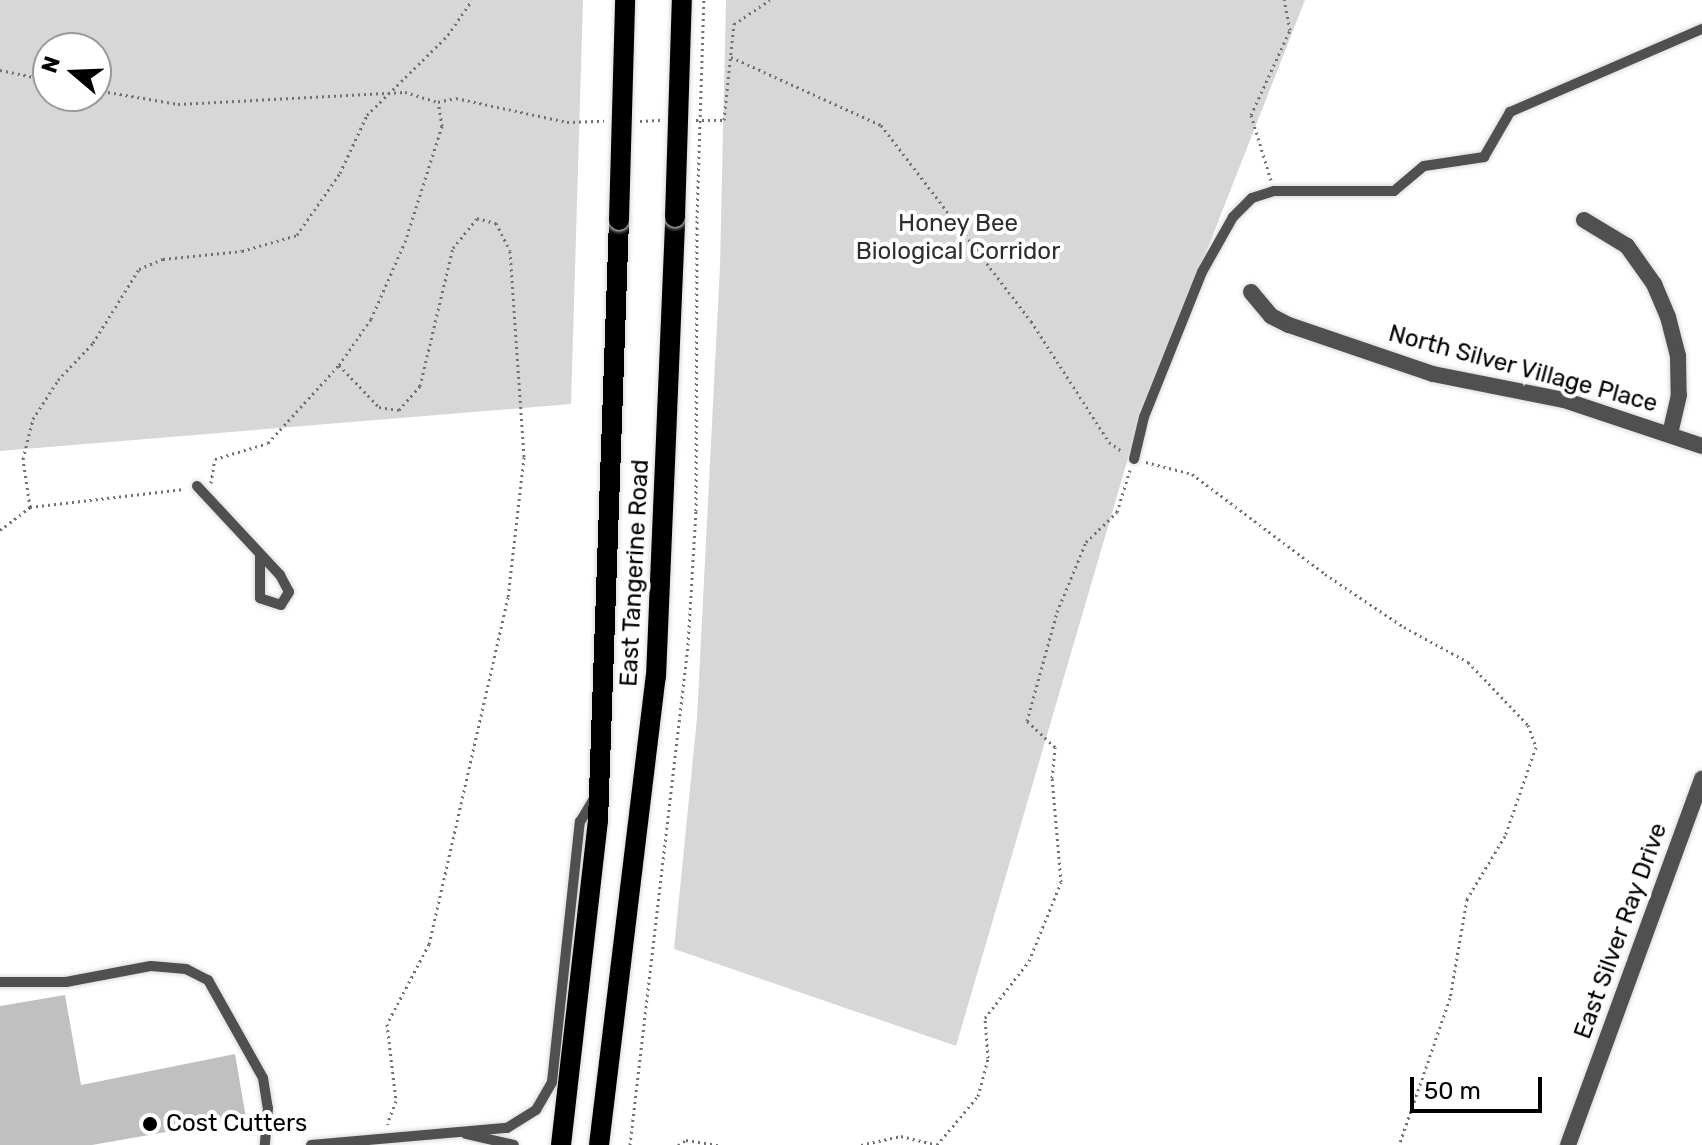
<!DOCTYPE html>
<html>
<head>
<meta charset="utf-8">
<style>
	body { margin:0 }
	#map { position:relative; width:1702px; height:1145px; overflow:hidden; background:#fff; font-family:Rubik,sans-serif }
	div>[style] { position:absolute }
	[style*='--x'] { left:calc(var(--x)*1px); top:calc(var(--y)*1px); width:calc(var(--w)*1px); rotate:calc(var(--a)*1deg) }
	.green>* { inset:0; background:#d7d7d7 }
	.building>* { inset:0; background:#c0c0c0 }
	.path>* { height:3px; margin-top:-1.5px; transform-origin:0; background:repeating-linear-gradient(90deg,#727272 0 2px,transparent 0 6px) }
	.roads { filter:drop-shadow(0 0 2px #dbdbdb) drop-shadow(0 0 2px #dbdbdb) }
	.service>* { height:10px; margin:-5px; padding:0 5px; transform-origin:5px; border-radius:5px; background:#505050 }
	.minor>* { height:16px; margin:-8px; padding:0 8px; transform-origin:8px; border-radius:8px; background:#505050 }
	.primary>* { height:20px; margin:-10px; padding:0 10px; transform-origin:10px; border-radius:10px; background:#000 }
	.path-bridge>* { height:3px; margin-top:-1.5px; transform-origin:0; background:repeating-linear-gradient(90deg,#727272 0 2px,transparent 0 6px) }
	.bridges { filter:drop-shadow(0 0 2px #dbdbdb) drop-shadow(0 0 2px #dbdbdb) }
	.primary-bridge>* { height:20px; margin:-10px; padding:0 10px; transform-origin:10px; border-radius:10px; background:#000 }
	.dots>* { width:22px; height:22px; translate:-50% -50%; box-sizing:border-box; border:4px solid #fff; border-radius:50% }
	span { translate:-50% -50%; white-space:nowrap; text-align:center; line-height:1.15; -webkit-text-stroke:8px #fff; paint-order:stroke }
	.park-label { font-size:24px; color:#2e2e2e }
	.street-label { font-size:24px; color:#000 }
	.poi-label { font-size:24px; color:#000 }
	.left { translate:0 -50%; text-align:left }
	.north { position:absolute; left:32px; top:32px; width:80px; height:80px; box-sizing:border-box; background:#fff; border:2px solid #999; border-radius:50%; rotate:289deg; font-size:22px; font-weight:700; line-height:32px; text-align:center; color:#000 }
	.north::after { content:''; display:block; margin:auto; width:28px; height:36px; background:#000; clip-path:polygon(50% 0,100% 100%,50% 72%,0 100%) }
	.scale { position:absolute; left:1410px; top:1077px; width:132px; height:36px; box-sizing:border-box; border:4px solid #000; border-top:0; padding-left:10px; font-size:24px; line-height:28px; white-space:nowrap; color:#000; -webkit-text-stroke:6px #fff; paint-order:stroke }
</style>
</head>
<body>
<div id="map">
	<div class="green">
		<i style="clip-path:polygon(evenodd,0 0,583px 0,571px 404px,0 451px,0 0,96px 48px,96px 96px,48px 96px,48px 48px,96px 48px)"></i>
		<i style="clip-path:polygon(726px 0,1305px 0,1136px 431px,956px 1046px,674px 949px,697px 718px,720px 266px)"></i>
	</div>
	<div class="building">
		<i style="clip-path:polygon(65px 995px,81px 1085px,235px 1054px,246px 1118px,92px 1145px,0 1145px,0 1006px)"></i>
	</div>
	<div class="path">
		<i style="--x:731;--y:57;--w:165;--a:24.4"></i>
		<i style="--x:881;--y:125;--w:247;--a:52.6"></i>
		<i style="--x:1031;--y:321;--w:144;--a:57.2"></i>
		<i style="--x:1109;--y:442;--w:16;--a:35"></i>
		<i style="--x:0;--y:70;--w:49;--a:11.8"></i>
		<i style="--x:96;--y:90;--w:83;--a:9.7"></i>
		<i style="--x:178;--y:104;--w:227;--a:-3"></i>
		<i style="--x:405;--y:92;--w:34;--a:17"></i>
		<i style="--x:438;--y:102;--w:18;--a:-13"></i>
		<i style="--x:456;--y:98;--w:114;--a:12.2"></i>
		<i style="--x:567;--y:122;--w:37;--a:-2"></i>
		<i style="--x:696;--y:120;--w:28;--a:0"></i>
		<i style="--x:724;--y:120;--w:97;--a:-84.1"></i>
		<i style="--x:734;--y:24;--w:43;--a:-33.7"></i>
		<i style="--x:640;--y:121;--w:20;--a:-3"></i>
		<i style="--x:1271;--y:180;--w:68;--a:-107.1"></i>
		<i style="--x:1251;--y:115;--w:94;--a:-65.4"></i>
		<i style="--x:1290;--y:30;--w:31;--a:-101"></i>
		<i style="--x:339;--y:365;--w:58;--a:46.4"></i>
		<i style="--x:379;--y:407;--w:20;--a:9"></i>
		<i style="--x:399;--y:410;--w:32;--a:-49"></i>
		<i style="--x:420;--y:386;--w:142;--a:-76.6"></i>
		<i style="--x:453;--y:248;--w:38;--a:-51"></i>
		<i style="--x:477;--y:218;--w:20;--a:15"></i>
		<i style="--x:496;--y:223;--w:31;--a:63"></i>
		<i style="--x:510;--y:251;--w:206;--a:86.1"></i>
		<i style="--x:524;--y:457;--w:141;--a:96.5"></i>
		<i style="--x:508;--y:597;--w:356;--a:102.8"></i>
		<i style="--x:429;--y:944;--w:90;--a:117.7"></i>
		<i style="--x:387;--y:1024;--w:78;--a:83.3"></i>
		<i style="--x:396;--y:1101;--w:25;--a:111"></i>
		<i style="--x:1146;--y:462;--w:48;--a:14.6"></i>
		<i style="--x:1192;--y:474;--w:166;--a:36.9"></i>
		<i style="--x:1325;--y:574;--w:95;--a:33.9"></i>
		<i style="--x:1404;--y:627;--w:73;--a:28.7"></i>
		<i style="--x:1468;--y:662;--w:87;--a:46.4"></i>
		<i style="--x:1528;--y:725;--w:23;--a:70"></i>
		<i style="--x:1536;--y:747;--w:94;--a:109.2"></i>
		<i style="--x:1505;--y:836;--w:74;--a:121.1"></i>
		<i style="--x:1467;--y:899;--w:100;--a:99.7"></i>
		<i style="--x:1450;--y:998;--w:156;--a:109.1"></i>
		<i style="--x:211;--y:483;--w:24;--a:-81"></i>
		<i style="--x:215;--y:459;--w:55;--a:-16.8"></i>
		<i style="--x:268;--y:443;--w:105;--a:-47.7"></i>
		<i style="--x:339;--y:365;--w:56;--a:-55.2"></i>
		<i style="--x:371;--y:319;--w:84;--a:-66.2"></i>
		<i style="--x:405;--y:242;--w:122;--a:-72.3"></i>
		<i style="--x:442;--y:126;--w:24;--a:-99"></i>
		<i style="--x:30;--y:507;--w:49;--a:-98.3"></i>
		<i style="--x:23;--y:459;--w:41;--a:-76"></i>
		<i style="--x:33;--y:419;--w:46;--a:-57.3"></i>
		<i style="--x:58;--y:380;--w:51;--a:-46.6"></i>
		<i style="--x:93;--y:343;--w:87;--a:-58.1"></i>
		<i style="--x:139;--y:269;--w:26;--a:-23"></i>
		<i style="--x:163;--y:259;--w:79;--a:-5.8"></i>
		<i style="--x:242;--y:251;--w:57;--a:-16.2"></i>
		<i style="--x:297;--y:235;--w:75;--a:-55.3"></i>
		<i style="--x:340;--y:173;--w:64;--a:-65"></i>
		<i style="--x:367;--y:115;--w:114;--a:-44.6"></i>
		<i style="--x:448;--y:35;--w:42;--a:-55.6"></i>
		<i style="--x:0;--y:530;--w:38;--a:-37"></i>
		<i style="--x:30;--y:507;--w:155;--a:-6.7"></i>
		<i style="--x:630;--y:1145;--w:503;--a:-83.38"></i>
		<i style="--x:688;--y:645;--w:134;--a:-86.6"></i>
		<i style="--x:696;--y:511;--w:293;--a:-89.8"></i>
		<i style="--x:678;--y:1145;--w:9;--a:-32"></i>
		<i style="--x:686;--y:1140;--w:33;--a:9"></i>
		<i style="--x:861;--y:1145;--w:41;--a:-12.7"></i>
		<i style="--x:901;--y:1136;--w:37;--a:14"></i>
		<i style="--x:937;--y:1145;--w:64;--a:-50.1"></i>
		<i style="--x:978;--y:1096;--w:39;--a:-75"></i>
		<i style="--x:988;--y:1058;--w:40;--a:-94.3"></i>
		<i style="--x:985;--y:1018;--w:72;--a:-52.3"></i>
		<i style="--x:1029;--y:961;--w:85;--a:-67.9"></i>
		<i style="--x:1061;--y:882;--w:104;--a:-94.9"></i>
		<i style="--x:1052;--y:778;--w:31;--a:-84"></i>
		<i style="--x:1055;--y:747;--w:38;--a:-137"></i>
		<i style="--x:1027;--y:721;--w:113;--a:-74.6"></i>
		<i style="--x:1057;--y:612;--w:76;--a:-67.5"></i>
		<i style="--x:1086;--y:542;--w:43;--a:-44.1"></i>
		<i style="--x:1117;--y:512;--w:44;--a:-72.8"></i>
	</div>
	<div class="roads">
		<div class="service">
			<i style="--x:1134;--y:459;--w:43;--a:-76.6"></i>
			<i style="--x:1144;--y:417;--w:156;--a:-68.2"></i>
			<i style="--x:1202;--y:272;--w:63;--a:-60.6"></i>
			<i style="--x:1233;--y:217;--w:27;--a:-45"></i>
			<i style="--x:1252;--y:198;--w:23;--a:-18"></i>
			<i style="--x:1274;--y:191;--w:120;--a:0"></i>
			<i style="--x:1394;--y:191;--w:39;--a:-40"></i>
			<i style="--x:1424;--y:166;--w:61;--a:-8.5"></i>
			<i style="--x:1484;--y:157;--w:52;--a:-60"></i>
			<i style="--x:1510;--y:112;--w:209;--a:-23.4"></i>
			<i style="--x:197;--y:486;--w:122;--a:47"></i>
			<i style="--x:280;--y:575;--w:19;--a:62"></i>
			<i style="--x:289;--y:592;--w:15;--a:122"></i>
			<i style="--x:281;--y:605;--w:22;--a:-162"></i>
			<i style="--x:260;--y:598;--w:41;--a:-90"></i>
			<i style="--x:0;--y:982;--w:66;--a:0"></i>
			<i style="--x:66;--y:982;--w:86;--a:-10.7"></i>
			<i style="--x:151;--y:966;--w:35;--a:5"></i>
			<i style="--x:186;--y:969;--w:25;--a:27"></i>
			<i style="--x:208;--y:980;--w:112;--a:60.7"></i>
			<i style="--x:263;--y:1078;--w:30;--a:81"></i>
			<i style="--x:268;--y:1108;--w:37;--a:95"></i>
			<i style="--x:466;--y:1134;--w:49;--a:12.9"></i>
			<i style="--x:311;--y:1145;--w:197;--a:-5"></i>
			<i style="--x:507;--y:1128;--w:34;--a:-32"></i>
			<i style="--x:536;--y:1110;--w:32;--a:-60"></i>
			<i style="--x:552;--y:1082;--w:262;--a:-83.9"></i>
			<i style="--x:580;--y:822;--w:27;--a:-59"></i>
		</div>
		<div class="minor">
			<i style="--x:1584;--y:220;--w:50;--a:31.2"></i>
			<i style="--x:1627;--y:246;--w:47;--a:54.6"></i>
			<i style="--x:1654;--y:284;--w:36;--a:67"></i>
			<i style="--x:1668;--y:317;--w:40;--a:75.6"></i>
			<i style="--x:1678;--y:356;--w:39;--a:89"></i>
			<i style="--x:1679;--y:395;--w:39;--a:103"></i>
			<i style="--x:1251;--y:292;--w:31;--a:50"></i>
			<i style="--x:1271;--y:316;--w:20;--a:27"></i>
			<i style="--x:1289;--y:325;--w:152;--a:18.8"></i>
			<i style="--x:1433;--y:374;--w:134;--a:11.2"></i>
			<i style="--x:1564;--y:400;--w:145;--a:18.4"></i>
			<i style="--x:1568;--y:1145;--w:390;--a:-69.9"></i>
		</div>
		<div class="primary">
			<i style="--x:561;--y:1145;--w:326;--a:-83.5"></i>
			<i style="--x:598;--y:821;--w:601;--a:-88"></i>
			<i style="--x:599;--y:1145;--w:471;--a:-83.1"></i>
			<i style="--x:656;--y:677;--w:460;--a:-87.6"></i>
		</div>
	</div>
	<div class="path-bridge">
		<i style="--x:697;--y:218;--w:218;--a:-88.2"></i>
	</div>
	<div class="bridges">
		<div class="primary-bridge">
			<i style="--x:675;--y:217;--w:217;--a:-88.2"></i>
			<i style="--x:619;--y:220;--w:220;--a:-88.4"></i>
		</div>
	</div>
	<div class="dots">
		<i style="left:150px;top:1124px;background:#000"></i>
	</div>
	<div class="park-label">
		<span style="left:958px;top:238px">Honey Bee<br>Biological Corridor</span>
	</div>
	<div class="street-label">
		<span style="left:1523px;top:369px;rotate:15deg">North Silver Village Place</span>
		<span style="left:635px;top:573px;rotate:-87deg">East Tangerine Road</span>
		<span style="left:1621px;top:931px;rotate:-70deg">East Silver Ray Drive</span>
	</div>
	<div class="poi-label">
		<span class="left" style="left:166px;top:1124px">Cost Cutters</span>
	</div>
	<div class="north">N</div>
	<div class="scale">50 m</div>
</div>
</body>
</html>
